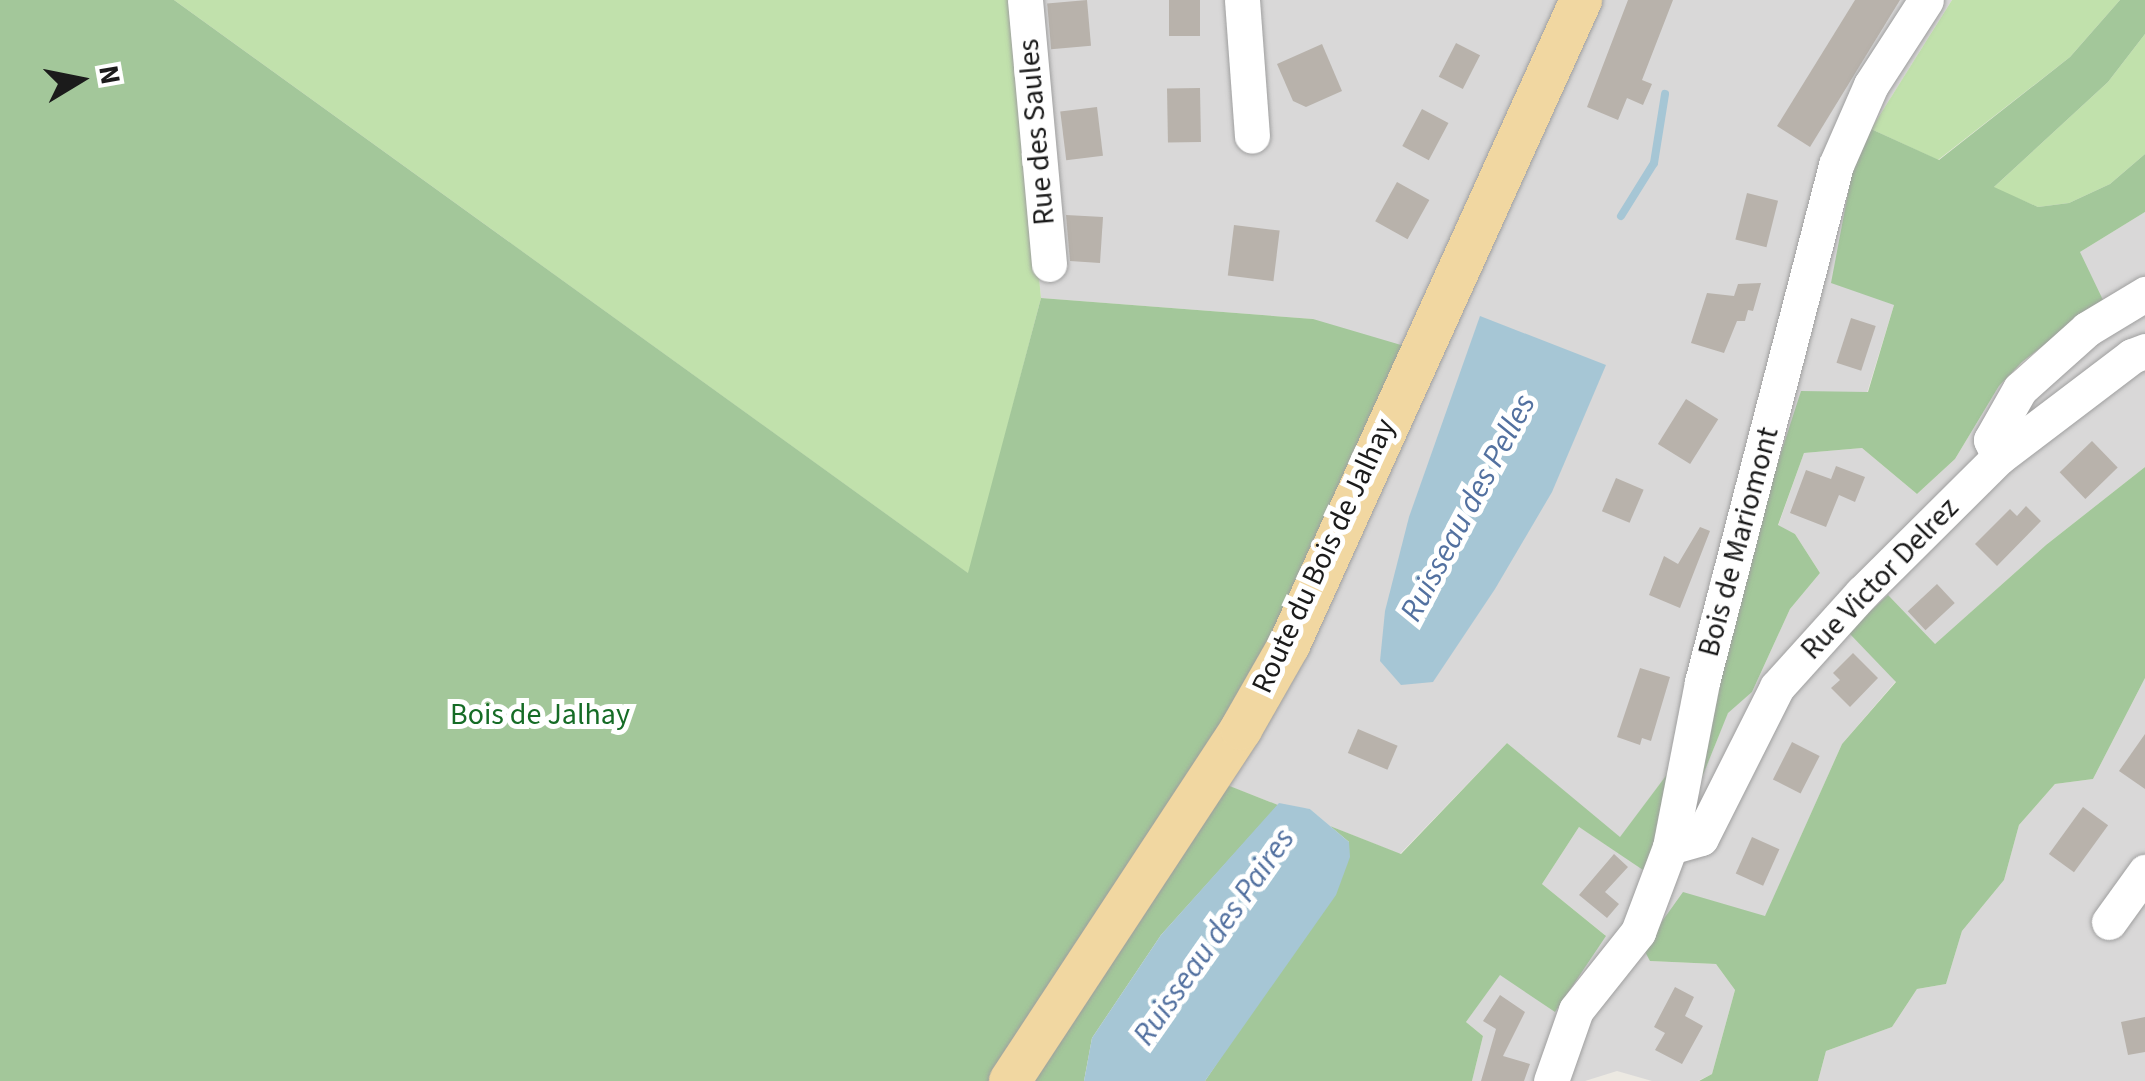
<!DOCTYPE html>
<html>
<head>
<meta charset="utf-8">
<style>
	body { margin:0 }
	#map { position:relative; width:2145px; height:1081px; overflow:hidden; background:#ece9e2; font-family:"Source Sans 3",sans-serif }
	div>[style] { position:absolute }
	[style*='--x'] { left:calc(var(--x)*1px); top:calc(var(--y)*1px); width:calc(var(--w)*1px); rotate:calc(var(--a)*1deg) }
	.residential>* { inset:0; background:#d9d8d8 }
	.grass>* { inset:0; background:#c1e1ac }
	.forest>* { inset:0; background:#a3c79a }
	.water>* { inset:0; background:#a6c6d5 }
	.stream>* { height:8px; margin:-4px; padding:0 4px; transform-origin:4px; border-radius:4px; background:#a6c6d5 }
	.building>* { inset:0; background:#b8b2ab; transform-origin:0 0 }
	.roads { filter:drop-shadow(0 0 2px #9f9f9f) drop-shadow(0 0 2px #9f9f9f) }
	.minor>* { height:35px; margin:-17.5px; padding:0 17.5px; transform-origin:17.5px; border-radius:17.5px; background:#fff }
	.major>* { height:42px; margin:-21px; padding:0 21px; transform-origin:21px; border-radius:21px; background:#f1d7a1 }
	span { translate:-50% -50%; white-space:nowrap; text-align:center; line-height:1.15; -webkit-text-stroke:10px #fff; paint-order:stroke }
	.street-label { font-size:30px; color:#1b1b1b }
	.park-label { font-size:30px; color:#166c26 }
	.water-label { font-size:32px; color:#5371a0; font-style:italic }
	.north { position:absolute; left:30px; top:30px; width:100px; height:100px; -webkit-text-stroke:8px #fff; paint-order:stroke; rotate:80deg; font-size:28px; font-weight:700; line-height:40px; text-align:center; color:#1b1b1b }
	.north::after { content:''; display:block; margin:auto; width:35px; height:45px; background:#1b1b1b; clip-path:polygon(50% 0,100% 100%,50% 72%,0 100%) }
</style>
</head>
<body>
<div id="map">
	<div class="residential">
		<i style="clip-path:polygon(1012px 0,1952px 0,1871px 129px,1852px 172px,1894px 305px,1867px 393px,1801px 392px,1704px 725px,1620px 838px,1507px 743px,1400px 854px,1330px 826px,1310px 809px,1278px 805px,1211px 779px,1313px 319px,1041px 298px)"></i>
		<i style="clip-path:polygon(2145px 212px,2145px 467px,2046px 545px,1934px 645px,1849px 633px,1896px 681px,1842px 744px,1765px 917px,1683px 893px,1650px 961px,1716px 964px,1735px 990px,1712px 1074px,1698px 1081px,1652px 1081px,1617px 1071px,1585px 1081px,1472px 1081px,1483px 1036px,1466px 1022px,1500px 974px,1605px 935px,1542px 884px,1579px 827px,1643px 869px,1697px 790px,1728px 712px,1752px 692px,1790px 609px,1820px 573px,1795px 534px,1778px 526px,1804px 453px,1862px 448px,1917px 494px,1955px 459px,1999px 386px,2066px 325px,2080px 252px)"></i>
		<i style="clip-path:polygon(2145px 678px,2145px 1081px,1818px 1081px,1826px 1051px,1892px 1027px,1917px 989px,1946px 984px,1962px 931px,2004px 880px,2019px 825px,2055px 784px,2093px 779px)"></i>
	</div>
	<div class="grass">
		<i style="clip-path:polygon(174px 0,1012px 0,1041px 298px,969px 574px)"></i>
		<i style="clip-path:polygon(1952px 0,2120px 0,2070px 57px,1938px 160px,1871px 129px)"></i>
		<i style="clip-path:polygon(2145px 34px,2145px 154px,2110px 184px,2069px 203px,2038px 207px,1993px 188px,2108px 82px)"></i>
	</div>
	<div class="forest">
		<i style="clip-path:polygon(0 0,174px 0,968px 573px,1041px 298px,1313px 319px,1418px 350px,1212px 779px,1278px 805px,1161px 935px,1092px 1038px,1084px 1081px,0 1081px)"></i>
		<i style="clip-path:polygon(2120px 0,2145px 0,2145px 34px,2108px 82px,1994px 187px,2038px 207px,2069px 203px,2110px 184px,2145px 154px,2145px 212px,2080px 252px,2103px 300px,2022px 362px,1999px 386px,1955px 459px,1917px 494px,1862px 448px,1804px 453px,1778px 525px,1795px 534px,1820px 573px,1790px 609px,1752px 692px,1728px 713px,1697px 790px,1643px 870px,1579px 827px,1542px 884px,1606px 936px,1555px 1012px,1500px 975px,1466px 1022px,1483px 1036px,1472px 1081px,1205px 1081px,1266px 990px,1349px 842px,1330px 826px,1401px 854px,1507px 743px,1620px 837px,1704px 725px,1756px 530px,1801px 391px,1868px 392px,1894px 305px,1831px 283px,1852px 172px,1871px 129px,1939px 160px,2070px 57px)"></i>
		<i style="clip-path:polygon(2145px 467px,2145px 678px,2093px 779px,2055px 784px,2019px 825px,2004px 880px,1962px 931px,1946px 984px,1917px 989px,1892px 1027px,1826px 1051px,1818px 1081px,1699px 1081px,1712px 1074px,1735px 990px,1716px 964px,1650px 961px,1643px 948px,1683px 892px,1765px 916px,1842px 744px,1896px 682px,1848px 632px,1888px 595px,1935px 644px,2046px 545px)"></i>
	</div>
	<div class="water">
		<i style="clip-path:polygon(1480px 316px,1606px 365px,1552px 492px,1495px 589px,1433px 682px,1401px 685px,1380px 661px,1385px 611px,1409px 517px)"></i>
		<i style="clip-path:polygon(1279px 803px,1310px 809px,1349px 842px,1350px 857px,1336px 895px,1205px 1081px,1084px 1081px,1092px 1038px,1161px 935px)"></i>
	</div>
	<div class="stream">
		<i style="--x:1621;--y:216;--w:62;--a:-58.1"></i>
		<i style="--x:1654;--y:163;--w:70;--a:-80.9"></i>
	</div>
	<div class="building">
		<i style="left:1087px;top:0;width:46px;height:40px;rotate:85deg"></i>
		<i style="left:1169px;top:0;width:31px;height:36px"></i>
		<i style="clip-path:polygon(1628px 0,1673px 0,1642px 80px,1652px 84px,1643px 105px,1627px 98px,1618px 120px,1587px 107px)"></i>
		<i style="clip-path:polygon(1855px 0,1900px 0,1810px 147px,1777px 126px)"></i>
		<i style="left:1456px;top:43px;width:27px;height:38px;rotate:27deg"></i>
		<i style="clip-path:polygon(1322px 44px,1342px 91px,1306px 107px,1293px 101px,1277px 64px)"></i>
		<i style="left:1200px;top:88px;width:54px;height:33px;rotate:89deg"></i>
		<i style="left:1097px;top:107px;width:49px;height:37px;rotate:83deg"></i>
		<i style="left:1422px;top:109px;width:30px;height:42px;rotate:28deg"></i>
		<i style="left:1397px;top:182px;width:37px;height:45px;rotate:29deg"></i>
		<i style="left:1747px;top:193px;width:32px;height:48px;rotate:14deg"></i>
		<i style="clip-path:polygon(1066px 215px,1103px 217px,1100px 263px,1070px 261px)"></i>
		<i style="left:1234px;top:225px;width:46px;height:51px;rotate:7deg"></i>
		<i style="clip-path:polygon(1761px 283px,1753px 311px,1748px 310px,1745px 321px,1737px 321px,1724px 353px,1691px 343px,1707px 293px,1734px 296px,1738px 284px)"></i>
		<i style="left:1851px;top:318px;width:26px;height:47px;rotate:18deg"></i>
		<i style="left:1686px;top:399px;width:38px;height:53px;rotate:32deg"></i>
		<i style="left:2092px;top:441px;width:37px;height:45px;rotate:46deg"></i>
		<i style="clip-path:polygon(1836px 466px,1865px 477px,1855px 502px,1839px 495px,1826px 527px,1790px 513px,1806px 470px,1831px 479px)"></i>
		<i style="left:1616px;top:478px;width:30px;height:36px;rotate:23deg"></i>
		<i style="clip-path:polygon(2026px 506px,2041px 521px,1997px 566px,1975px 544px,2010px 509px,2017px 516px)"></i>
		<i style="clip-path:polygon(1700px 527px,1710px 531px,1680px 608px,1649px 595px,1664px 556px,1678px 564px)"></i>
		<i style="left:1937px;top:584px;width:26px;height:40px;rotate:47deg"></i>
		<i style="clip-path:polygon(1853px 653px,1878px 678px,1850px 707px,1831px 688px,1840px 680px,1833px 673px)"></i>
		<i style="clip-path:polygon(1640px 668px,1670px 677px,1651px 741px,1642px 738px,1640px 745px,1617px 737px)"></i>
		<i style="left:1358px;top:729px;width:43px;height:26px;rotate:23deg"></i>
		<i style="clip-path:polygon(2145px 734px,2145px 789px,2119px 771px)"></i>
		<i style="left:1792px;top:742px;width:31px;height:42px;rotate:27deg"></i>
		<i style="left:2083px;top:807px;width:31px;height:58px;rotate:36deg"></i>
		<i style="left:1752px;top:837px;width:30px;height:40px;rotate:24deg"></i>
		<i style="clip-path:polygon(1614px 854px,1628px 867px,1605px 892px,1619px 904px,1607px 918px,1579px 895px)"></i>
		<i style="clip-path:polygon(1675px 987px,1694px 997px,1685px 1016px,1703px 1026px,1682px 1064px,1655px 1050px,1665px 1033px,1654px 1027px)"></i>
		<i style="clip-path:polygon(1500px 995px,1525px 1012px,1503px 1056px,1530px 1064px,1524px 1081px,1481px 1081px,1496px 1029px,1483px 1021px)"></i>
		<i style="clip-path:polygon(2145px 1017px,2145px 1052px,2128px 1055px,2121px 1022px)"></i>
	</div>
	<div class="roads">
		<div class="minor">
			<i style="--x:1025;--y:0;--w:265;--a:84.8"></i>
			<i style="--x:1242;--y:0;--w:136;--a:85.8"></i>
			<i style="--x:1999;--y:457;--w:19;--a:-115"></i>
			<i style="--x:1991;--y:440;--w:59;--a:-60.4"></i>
			<i style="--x:2020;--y:389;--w:90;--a:-41.8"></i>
			<i style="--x:2087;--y:329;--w:68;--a:-31.1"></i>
			<i style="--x:1670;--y:847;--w:32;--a:-16"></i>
			<i style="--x:1701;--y:838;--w:169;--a:-63.3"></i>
			<i style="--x:1777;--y:687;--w:127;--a:-47.9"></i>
			<i style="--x:1862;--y:593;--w:193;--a:-44.8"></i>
			<i style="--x:1999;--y:457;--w:167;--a:-37.2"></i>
			<i style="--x:2132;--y:356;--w:14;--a:-21"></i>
			<i style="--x:2109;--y:922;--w:62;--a:-54.2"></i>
			<i style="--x:1551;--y:1081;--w:75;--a:-70.6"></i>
			<i style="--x:1576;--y:1010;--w:100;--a:-51.5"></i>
			<i style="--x:1638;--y:932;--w:91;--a:-69.4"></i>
			<i style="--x:1670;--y:847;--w:168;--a:-79"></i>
			<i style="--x:1702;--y:682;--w:534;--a:-75.47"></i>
			<i style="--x:1836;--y:165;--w:87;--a:-66.4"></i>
			<i style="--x:1871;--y:85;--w:101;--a:-57.1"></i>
		</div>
		<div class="major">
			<i style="--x:1010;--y:1081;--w:421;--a:-56.7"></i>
			<i style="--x:1241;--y:729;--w:97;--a:-60.3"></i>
			<i style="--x:1289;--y:645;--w:708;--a:-65.64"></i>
		</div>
	</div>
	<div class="street-label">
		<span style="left:1037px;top:132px;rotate:-95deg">Rue des Saules</span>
		<span style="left:1739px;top:542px;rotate:-75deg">Bois de Mariomont</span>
		<span style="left:1324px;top:556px;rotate:-65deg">Route du Bois de Jalhay</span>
		<span style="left:1880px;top:579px;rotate:-46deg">Rue Victor Delrez</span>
	</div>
	<div class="park-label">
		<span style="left:540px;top:715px">Bois de Jalhay</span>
	</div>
	<div class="water-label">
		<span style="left:1468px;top:508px;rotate:-62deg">Ruisseau des Pelles</span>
		<span style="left:1214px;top:937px;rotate:-55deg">Ruisseau des Paires</span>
	</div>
	<div class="north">N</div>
</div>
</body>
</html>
